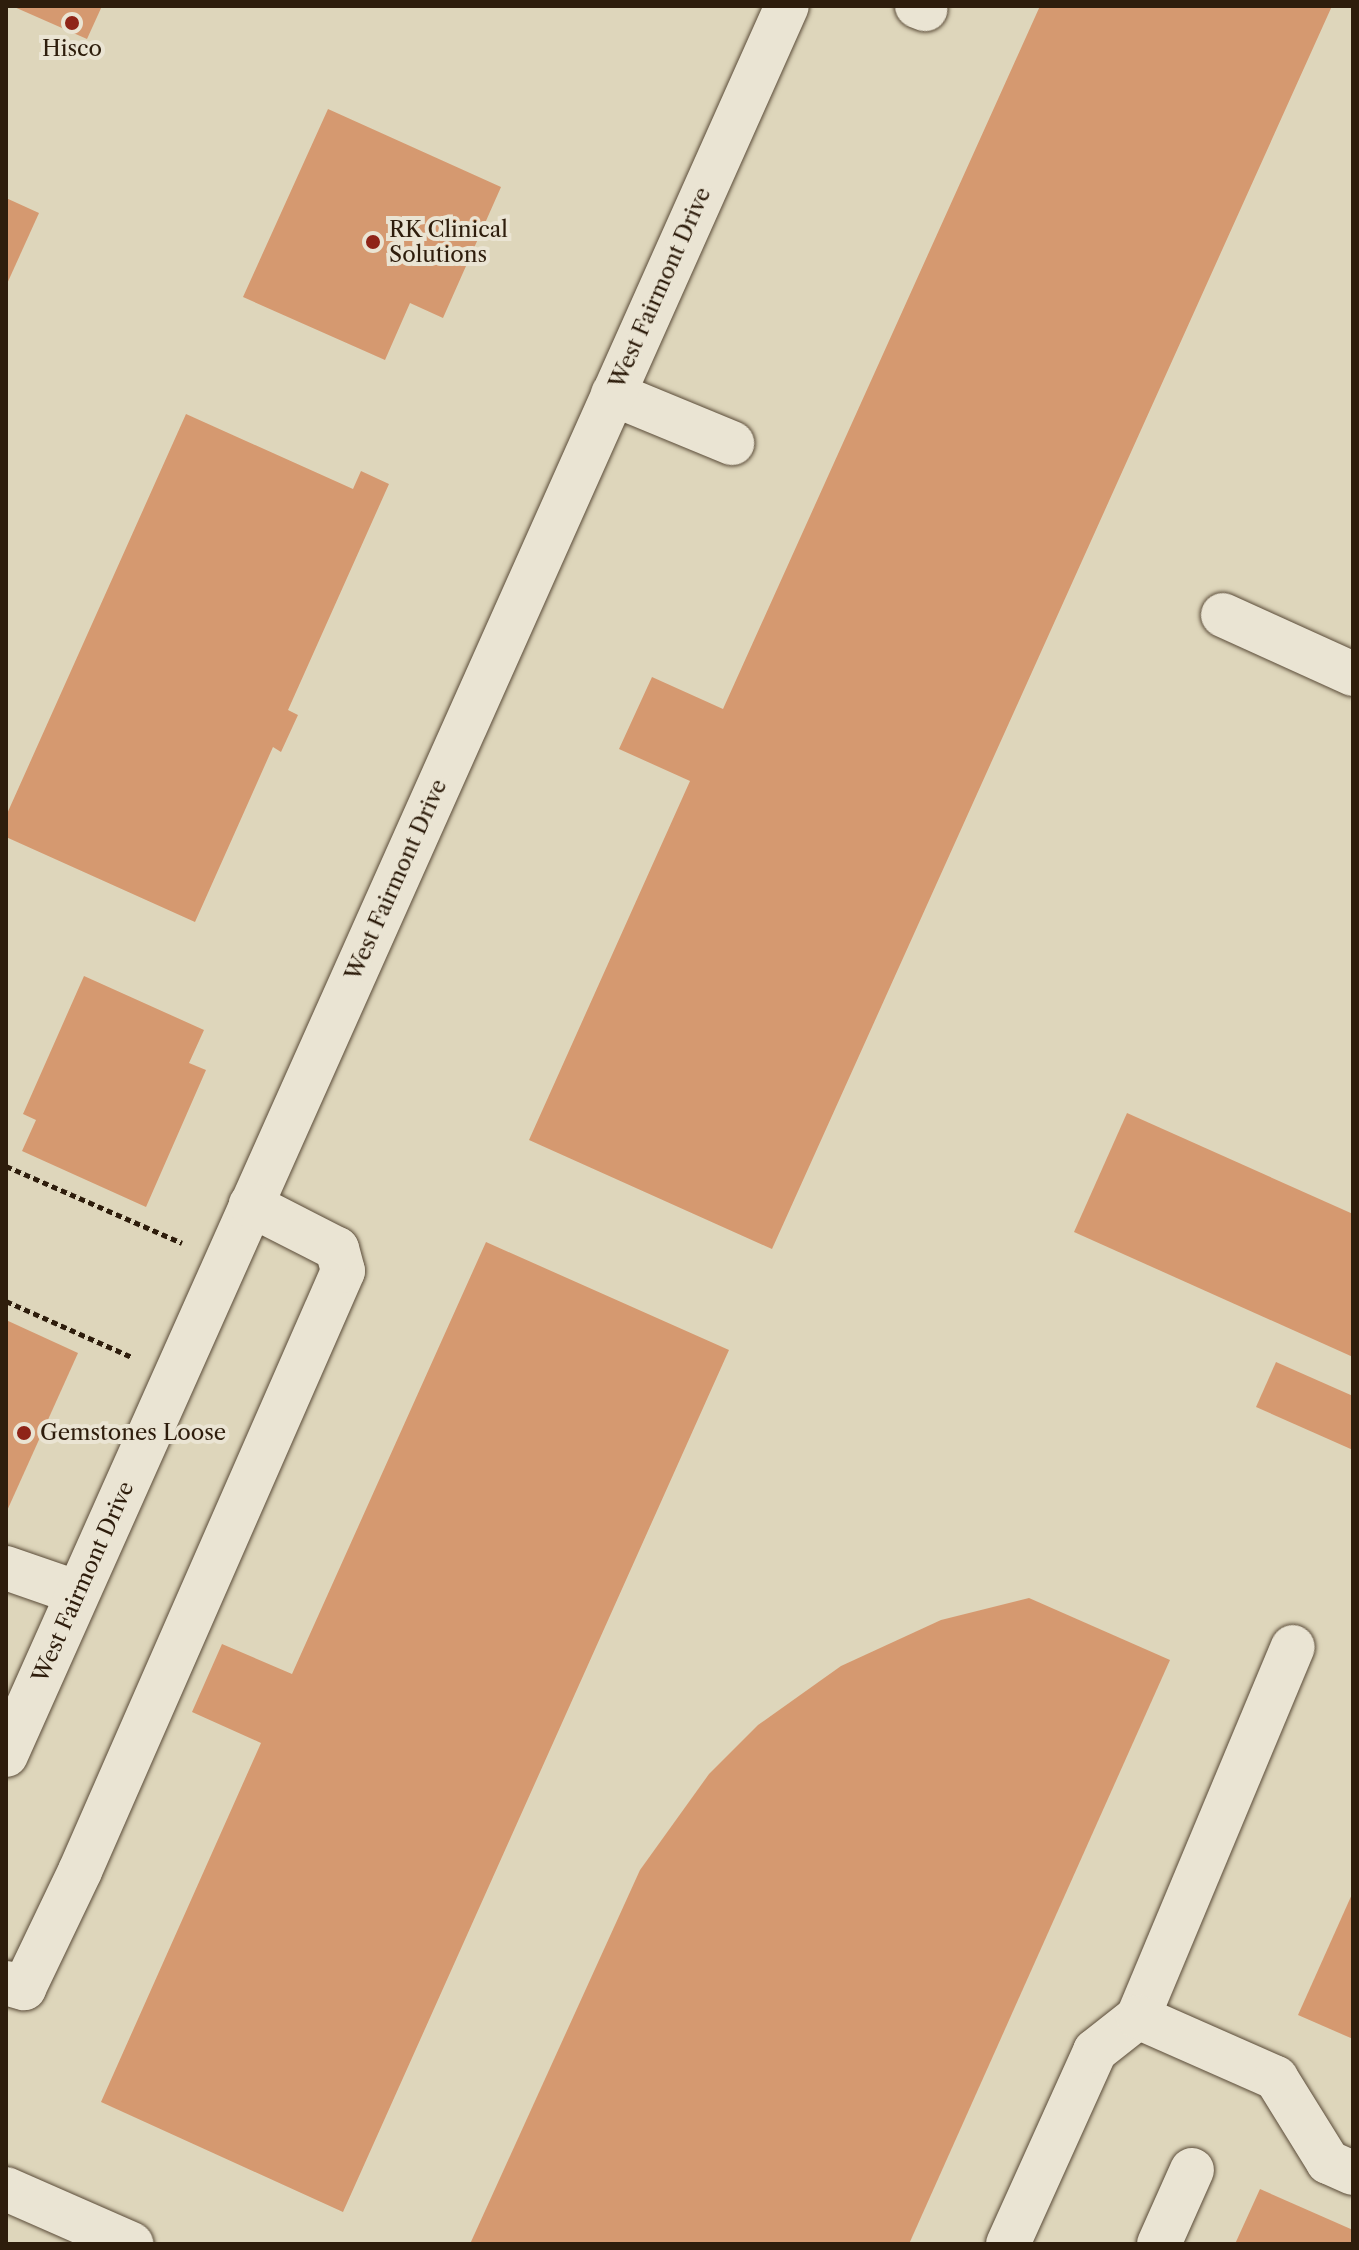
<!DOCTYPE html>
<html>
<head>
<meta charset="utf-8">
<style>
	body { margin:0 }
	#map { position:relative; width:1359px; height:2250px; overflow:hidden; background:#ded6bb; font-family:"Libre Caslon Text",serif }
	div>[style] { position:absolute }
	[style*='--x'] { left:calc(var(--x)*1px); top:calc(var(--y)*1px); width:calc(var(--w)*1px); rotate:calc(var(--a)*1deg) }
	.building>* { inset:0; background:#d59970 }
	.path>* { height:5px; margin-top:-2.5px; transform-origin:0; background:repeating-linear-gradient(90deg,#2e1d0c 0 6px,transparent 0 10px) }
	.roads { filter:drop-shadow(0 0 2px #5a4b38) drop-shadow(0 0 2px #5a4b38) }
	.minor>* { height:44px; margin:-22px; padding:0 22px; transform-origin:22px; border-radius:22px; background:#eae4d3 }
	.dots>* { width:22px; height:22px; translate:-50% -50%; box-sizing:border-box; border:4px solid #eae4d3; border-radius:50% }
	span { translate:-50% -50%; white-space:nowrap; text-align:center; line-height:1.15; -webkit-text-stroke:8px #eae4d3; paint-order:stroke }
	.poi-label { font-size:22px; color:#2e1d0c }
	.left { translate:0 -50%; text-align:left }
	.street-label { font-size:22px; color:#2e1d0c }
	.frame { position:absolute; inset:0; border:8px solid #2e1d0c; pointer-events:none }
</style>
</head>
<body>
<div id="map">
	<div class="building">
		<i style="clip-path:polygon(12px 6px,102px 6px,87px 39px)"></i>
		<i style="clip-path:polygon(1040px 6px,1332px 6px,772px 1249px,529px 1140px,690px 781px,619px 749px,652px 677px,723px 709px)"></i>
		<i style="clip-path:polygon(328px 109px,501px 187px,443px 318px,410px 303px,385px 360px,243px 297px)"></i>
		<i style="clip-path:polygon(6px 198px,39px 213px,6px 286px)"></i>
		<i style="clip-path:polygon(186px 414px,353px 489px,361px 471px,389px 484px,288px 710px,298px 715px,281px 752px,273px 747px,195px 922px,6px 837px,6px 816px)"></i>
		<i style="clip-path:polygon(84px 976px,204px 1030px,189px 1063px,206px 1070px,146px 1207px,22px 1151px,36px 1120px,23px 1114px)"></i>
		<i style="clip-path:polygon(1127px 1113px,1353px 1214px,1353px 1357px,1074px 1232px)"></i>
		<i style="clip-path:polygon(486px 1242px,729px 1350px,343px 2212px,101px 2102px,261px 1743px,192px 1712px,222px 1644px,292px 1674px)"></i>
		<i style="clip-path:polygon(6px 1320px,78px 1353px,6px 1513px)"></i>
		<i style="clip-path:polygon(1276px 1362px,1353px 1396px,1353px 1450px,1256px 1407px)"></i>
		<i style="clip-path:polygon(1029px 1598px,1170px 1660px,909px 2244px,470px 2244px,640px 1870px,709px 1774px,758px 1725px,841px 1666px,941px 1620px)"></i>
		<i style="clip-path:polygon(1353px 1892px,1353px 2039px,1298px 2015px)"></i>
		<i style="clip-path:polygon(1260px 2189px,1353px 2230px,1353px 2244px,1235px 2244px)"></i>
	</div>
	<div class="path">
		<i style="--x:6;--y:1166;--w:192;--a:23.6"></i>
		<i style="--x:6;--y:1301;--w:138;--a:24"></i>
	</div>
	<div class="roads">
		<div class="minor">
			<i style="--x:917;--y:6;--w:9;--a:21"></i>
			<i style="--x:613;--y:394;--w:129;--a:22.4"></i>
			<i style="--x:1223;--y:615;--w:143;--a:24.4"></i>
			<i style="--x:6;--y:1568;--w:76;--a:19.1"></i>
			<i style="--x:6;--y:1755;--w:1915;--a:-65.94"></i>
			<i style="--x:6;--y:1983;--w:19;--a:16"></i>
			<i style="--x:24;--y:1988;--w:130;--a:-64.4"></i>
			<i style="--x:80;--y:1871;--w:655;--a:-66.33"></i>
			<i style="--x:343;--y:1271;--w:23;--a:-105"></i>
			<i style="--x:337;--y:1249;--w:97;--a:-152.9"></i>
			<i style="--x:1138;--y:2017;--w:401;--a:-67.3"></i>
			<i style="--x:6;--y:2189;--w:137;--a:23.7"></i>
			<i style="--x:1008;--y:2244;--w:212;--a:-65.7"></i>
			<i style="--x:1095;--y:2051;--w:55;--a:-38.3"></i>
			<i style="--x:1138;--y:2017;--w:151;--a:23.8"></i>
			<i style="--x:1276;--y:2078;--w:99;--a:58.2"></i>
			<i style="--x:1328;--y:2162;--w:27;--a:24"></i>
			<i style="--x:1159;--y:2244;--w:81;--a:-66"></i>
		</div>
	</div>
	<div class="dots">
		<i style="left:72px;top:23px;background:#8f2418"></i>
		<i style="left:373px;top:242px;background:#8f2418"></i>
		<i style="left:24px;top:1433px;background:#8f2418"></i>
	</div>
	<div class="poi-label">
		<span style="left:72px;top:49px">Hisco</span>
		<span class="left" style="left:389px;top:242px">RK Clinical<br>Solutions</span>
		<span class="left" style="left:40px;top:1433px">Gemstones Loose</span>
	</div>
	<div class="street-label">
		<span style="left:660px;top:288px;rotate:-66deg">West Fairmont Drive</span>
		<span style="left:396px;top:880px;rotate:-66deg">West Fairmont Drive</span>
		<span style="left:83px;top:1582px;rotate:-66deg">West Fairmont Drive</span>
	</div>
	<div class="frame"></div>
</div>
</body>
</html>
